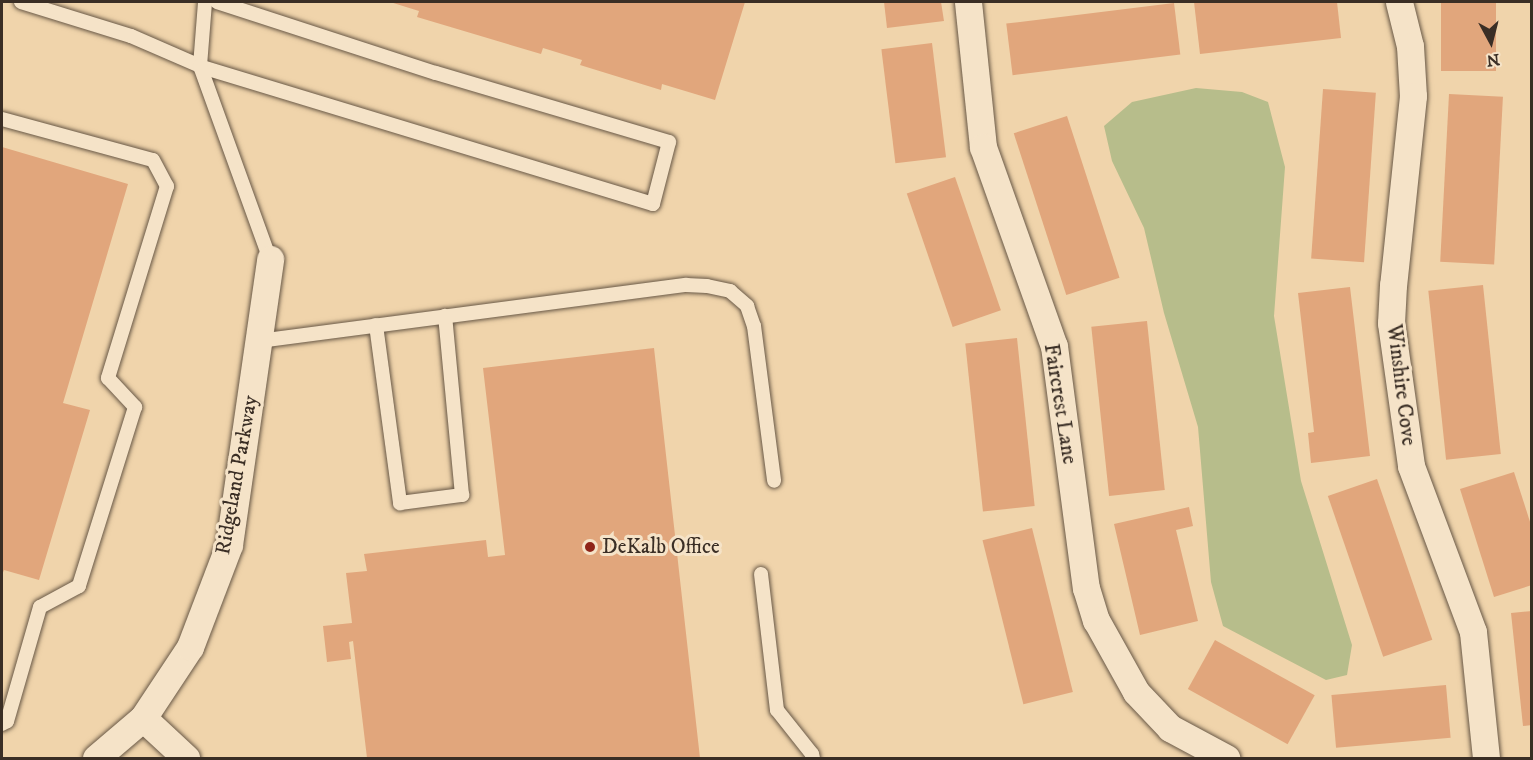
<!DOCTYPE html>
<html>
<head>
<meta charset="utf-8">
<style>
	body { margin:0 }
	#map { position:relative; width:1533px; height:760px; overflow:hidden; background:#f0d4ab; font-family:"IM FELL DW Pica",serif }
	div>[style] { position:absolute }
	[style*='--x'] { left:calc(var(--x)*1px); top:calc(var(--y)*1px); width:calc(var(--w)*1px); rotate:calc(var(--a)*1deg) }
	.green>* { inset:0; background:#b7bd8b }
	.building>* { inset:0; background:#e1a67c; transform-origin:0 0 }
	.roads { filter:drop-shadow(0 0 2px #685846) drop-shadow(0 0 2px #685846) }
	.lane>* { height:14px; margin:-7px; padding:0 7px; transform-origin:7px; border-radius:7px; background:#f5e3c8 }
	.street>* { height:27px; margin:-13.5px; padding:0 13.5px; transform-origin:13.5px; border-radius:13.5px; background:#f5e3c8 }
	.dots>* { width:16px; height:16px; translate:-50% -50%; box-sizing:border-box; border:3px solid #f5e3c8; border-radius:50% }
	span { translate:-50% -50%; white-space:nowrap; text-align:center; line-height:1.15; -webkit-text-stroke:6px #f5e3c8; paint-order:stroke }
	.street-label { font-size:21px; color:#3a2e25 }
	.poi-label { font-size:21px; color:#3a2e25 }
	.left { translate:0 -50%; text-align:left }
	.frame { position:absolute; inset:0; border:3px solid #3a2e25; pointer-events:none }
	.north { position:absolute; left:1461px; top:12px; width:60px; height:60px; -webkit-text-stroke:4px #f5e3c8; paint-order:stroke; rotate:173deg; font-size:16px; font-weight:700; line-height:24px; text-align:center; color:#3a2e25 }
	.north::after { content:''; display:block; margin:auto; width:21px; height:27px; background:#3a2e25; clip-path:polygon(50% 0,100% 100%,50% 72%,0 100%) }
</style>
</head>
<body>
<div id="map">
	<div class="green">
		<i style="clip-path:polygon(1196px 88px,1242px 92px,1268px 102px,1285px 167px,1274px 316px,1301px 481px,1352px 645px,1347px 675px,1326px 680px,1223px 626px,1211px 582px,1198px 427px,1164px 313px,1144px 228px,1112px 161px,1104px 126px,1132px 102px)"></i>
	</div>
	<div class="building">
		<i style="clip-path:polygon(390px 2px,745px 2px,715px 100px,662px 84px,661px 90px,580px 65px,582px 60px,543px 48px,541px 54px,417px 17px,419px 11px)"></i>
		<i style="clip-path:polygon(884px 2px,941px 2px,944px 21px,887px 28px)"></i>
		<i style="clip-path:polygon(1194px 2px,1337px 2px,1341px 38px,1200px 54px)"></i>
		<i style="left:1441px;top:2px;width:55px;height:69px"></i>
		<i style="left:1174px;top:3px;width:52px;height:169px;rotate:83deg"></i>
		<i style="left:932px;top:43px;width:115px;height:51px;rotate:83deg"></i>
		<i style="left:1323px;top:89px;width:53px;height:170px;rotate:4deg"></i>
		<i style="left:1449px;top:94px;width:54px;height:168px;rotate:3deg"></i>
		<i style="left:1067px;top:116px;width:170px;height:56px;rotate:72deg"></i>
		<i style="clip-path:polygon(2px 147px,128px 184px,63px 403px,90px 410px,39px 580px,4px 570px,2px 575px)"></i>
		<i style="left:955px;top:177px;width:141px;height:51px;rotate:71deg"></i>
		<i style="left:1483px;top:285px;width:170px;height:55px;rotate:84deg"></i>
		<i style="clip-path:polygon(1350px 287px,1370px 456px,1311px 463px,1308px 433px,1314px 432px,1298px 293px)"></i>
		<i style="left:1147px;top:321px;width:170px;height:56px;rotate:84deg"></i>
		<i style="left:1017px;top:338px;width:169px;height:52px;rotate:84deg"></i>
		<i style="clip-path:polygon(654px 348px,700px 758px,367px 758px,353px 641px,349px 642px,351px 659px,327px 662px,323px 626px,352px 623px,346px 573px,367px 571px,364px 554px,486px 540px,488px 557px,505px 555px,483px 368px)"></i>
		<i style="clip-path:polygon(1514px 472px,1532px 528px,1532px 585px,1494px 597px,1460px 489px)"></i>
		<i style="left:1377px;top:479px;width:170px;height:52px;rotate:71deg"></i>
		<i style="clip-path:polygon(1189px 507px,1193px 526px,1176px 530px,1198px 621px,1140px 635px,1114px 524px)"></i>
		<i style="left:1032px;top:528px;width:169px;height:51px;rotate:76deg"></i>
		<i style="clip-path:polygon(1532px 611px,1532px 725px,1523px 726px,1511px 613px)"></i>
		<i style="left:1215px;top:640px;width:114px;height:56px;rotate:29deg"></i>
		<i style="left:1446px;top:685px;width:53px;height:115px;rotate:85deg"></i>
	</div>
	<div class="roads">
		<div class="lane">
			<i style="--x:21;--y:2;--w:115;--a:17.2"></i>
			<i style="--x:131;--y:36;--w:75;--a:23.5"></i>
			<i style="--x:200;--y:66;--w:64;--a:-85.5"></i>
			<i style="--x:217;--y:2;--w:230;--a:18"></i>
			<i style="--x:436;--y:73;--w:243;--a:16.5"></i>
			<i style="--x:669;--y:142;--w:64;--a:104.5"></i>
			<i style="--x:653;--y:204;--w:474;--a:-163.1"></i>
			<i style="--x:200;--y:66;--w:205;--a:70.1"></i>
			<i style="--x:2;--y:119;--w:156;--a:15.2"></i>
			<i style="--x:153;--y:160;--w:30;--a:62"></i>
			<i style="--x:167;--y:186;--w:201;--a:107.1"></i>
			<i style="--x:108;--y:378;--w:40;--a:47"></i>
			<i style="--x:135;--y:407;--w:188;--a:107.4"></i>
			<i style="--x:79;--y:586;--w:44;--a:151.7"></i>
			<i style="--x:40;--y:607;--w:119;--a:106.1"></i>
			<i style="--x:7;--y:721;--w:6;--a:149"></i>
			<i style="--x:376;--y:325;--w:180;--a:82.3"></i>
			<i style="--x:400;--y:503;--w:63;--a:-7.4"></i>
			<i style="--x:462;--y:495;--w:180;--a:-95.4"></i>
			<i style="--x:259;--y:341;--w:431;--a:-7.5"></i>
			<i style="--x:686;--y:285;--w:21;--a:3"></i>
			<i style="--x:707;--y:286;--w:24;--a:12"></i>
			<i style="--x:730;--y:291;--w:23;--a:41"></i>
			<i style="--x:747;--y:306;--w:21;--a:71"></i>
			<i style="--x:754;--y:326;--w:156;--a:82.6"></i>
			<i style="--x:761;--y:574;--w:137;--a:83.3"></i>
			<i style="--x:777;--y:710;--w:56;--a:51.5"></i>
			<i style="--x:812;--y:754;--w:4;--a:76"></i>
		</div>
		<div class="street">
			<i style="--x:968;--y:2;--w:146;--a:84.1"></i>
			<i style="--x:983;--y:147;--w:211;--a:70.4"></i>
			<i style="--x:1054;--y:346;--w:244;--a:82.5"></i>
			<i style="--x:1086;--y:588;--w:34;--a:73"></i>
			<i style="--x:1096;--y:620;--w:82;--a:60.9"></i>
			<i style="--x:1136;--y:692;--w:50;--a:46.6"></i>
			<i style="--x:1170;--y:728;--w:64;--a:28.2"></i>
			<i style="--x:1399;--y:2;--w:45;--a:76"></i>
			<i style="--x:1410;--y:46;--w:50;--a:86.6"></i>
			<i style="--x:1413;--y:96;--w:190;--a:96"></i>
			<i style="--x:1393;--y:285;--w:38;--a:93"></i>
			<i style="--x:1391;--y:323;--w:144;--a:82"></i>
			<i style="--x:1411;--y:466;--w:177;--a:69.5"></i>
			<i style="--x:1473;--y:632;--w:127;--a:84.1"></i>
			<i style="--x:143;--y:718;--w:59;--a:42.9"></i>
			<i style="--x:96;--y:758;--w:62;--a:-40.4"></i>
			<i style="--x:143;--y:718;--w:85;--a:-56.5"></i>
			<i style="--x:190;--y:647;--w:109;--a:-69.1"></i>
			<i style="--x:229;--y:545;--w:289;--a:-81.8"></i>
		</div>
	</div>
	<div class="dots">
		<i style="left:590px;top:547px;background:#8f2418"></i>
	</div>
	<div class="street-label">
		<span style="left:1401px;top:385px;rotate:83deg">Winshire Cove</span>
		<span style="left:1060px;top:404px;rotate:81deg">Faircrest Lane</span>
		<span style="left:237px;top:475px;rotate:-80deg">Ridgeland Parkway</span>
	</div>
	<div class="poi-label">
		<span class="left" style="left:602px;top:547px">DeKalb Office</span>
	</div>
	<div class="frame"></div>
	<div class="north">N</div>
</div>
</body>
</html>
